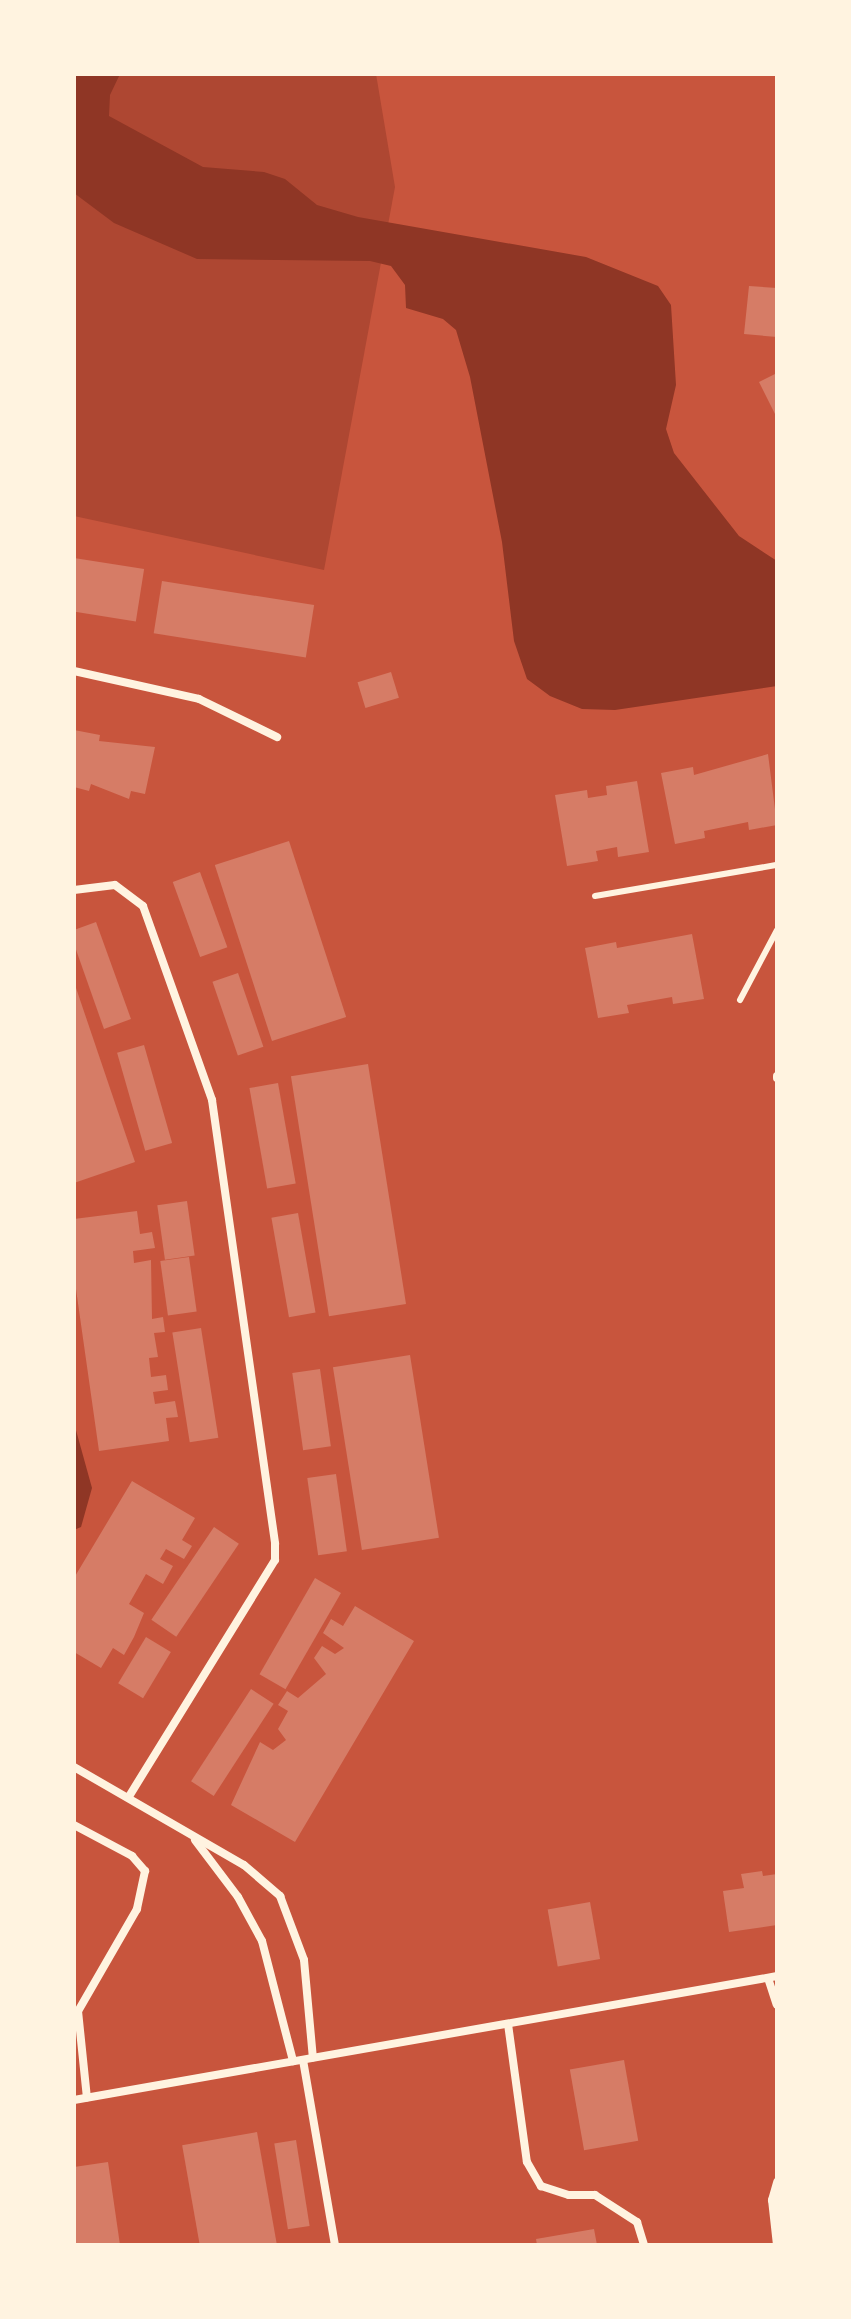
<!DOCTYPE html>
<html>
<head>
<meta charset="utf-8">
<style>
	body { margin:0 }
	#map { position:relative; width:851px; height:2319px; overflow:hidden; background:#c8553d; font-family:"Archivo Narrow",sans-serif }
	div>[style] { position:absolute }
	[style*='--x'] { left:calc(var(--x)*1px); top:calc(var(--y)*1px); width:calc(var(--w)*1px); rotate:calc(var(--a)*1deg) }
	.green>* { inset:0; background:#ae4732 }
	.water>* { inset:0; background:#8f3625 }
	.building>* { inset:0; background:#d67c66; transform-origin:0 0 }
	.service>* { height:6px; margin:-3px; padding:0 3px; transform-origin:3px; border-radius:3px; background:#fff3e0 }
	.minor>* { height:8px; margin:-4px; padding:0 4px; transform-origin:4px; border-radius:4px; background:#fff3e0 }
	span { translate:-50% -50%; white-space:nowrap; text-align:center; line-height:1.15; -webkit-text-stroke:8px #fff3e0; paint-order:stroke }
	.frame { position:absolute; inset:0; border:76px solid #fff3e0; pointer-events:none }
</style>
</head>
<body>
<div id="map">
	<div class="green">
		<i style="clip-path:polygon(74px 74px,376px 74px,395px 187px,324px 570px,74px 516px)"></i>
	</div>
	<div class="water">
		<i style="clip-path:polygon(74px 74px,120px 74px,110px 95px,109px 116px,203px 167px,264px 172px,285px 179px,317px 205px,358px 217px,586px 257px,658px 286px,671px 305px,676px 385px,666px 429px,674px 453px,739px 536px,777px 561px,777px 686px,615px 710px,582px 709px,550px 696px,527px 679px,514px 641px,502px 542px,470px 377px,456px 330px,443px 319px,406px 308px,405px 285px,391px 266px,370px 261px,197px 259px,114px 223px,74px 193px)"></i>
		<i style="clip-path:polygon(74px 1423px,92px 1488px,81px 1527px,74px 1530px)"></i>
	</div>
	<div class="building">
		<i style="clip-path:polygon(749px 286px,777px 288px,777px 337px,744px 334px)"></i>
		<i style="clip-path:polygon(777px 373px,777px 418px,759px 382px)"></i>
		<i style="left:74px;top:558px;width:71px;height:53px;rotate:9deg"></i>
		<i style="left:162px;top:581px;width:154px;height:53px;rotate:9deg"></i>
		<i style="left:391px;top:672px;width:27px;height:35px;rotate:73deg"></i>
		<i style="clip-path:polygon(74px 730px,100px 735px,99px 741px,155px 747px,145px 794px,131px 791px,129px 799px,91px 784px,89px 791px,74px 787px)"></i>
		<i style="clip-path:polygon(768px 754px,777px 825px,749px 830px,748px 822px,704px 831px,705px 838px,675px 844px,661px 773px,693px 767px,694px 775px)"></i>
		<i style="clip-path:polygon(637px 781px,649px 852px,618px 857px,617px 847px,596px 851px,598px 861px,567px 866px,555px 795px,587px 790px,588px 798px,607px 795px,606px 786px)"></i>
		<i style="left:289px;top:841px;width:185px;height:78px;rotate:72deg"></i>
		<i style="left:200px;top:872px;width:80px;height:29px;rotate:70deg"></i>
		<i style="clip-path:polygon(96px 922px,131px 1019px,104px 1029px,74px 944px,74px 930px)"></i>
		<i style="clip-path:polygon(692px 934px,704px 999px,673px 1004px,672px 997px,627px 1005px,629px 1013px,598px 1018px,585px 948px,616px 942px,617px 948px)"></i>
		<i style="left:238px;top:973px;width:78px;height:27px;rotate:71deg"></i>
		<i style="clip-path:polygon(74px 982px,135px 1162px,74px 1183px)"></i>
		<i style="left:144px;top:1045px;width:102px;height:28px;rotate:74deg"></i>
		<i style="left:368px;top:1064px;width:243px;height:78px;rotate:81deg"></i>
		<i style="left:278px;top:1083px;width:102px;height:29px;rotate:80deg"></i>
		<i style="left:187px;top:1201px;width:55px;height:30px;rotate:82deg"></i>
		<i style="clip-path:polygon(137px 1211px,140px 1234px,152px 1232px,155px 1248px,133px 1251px,134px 1263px,151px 1260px,152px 1319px,163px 1317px,165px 1332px,154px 1333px,158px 1357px,149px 1358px,151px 1377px,166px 1375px,168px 1390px,153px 1392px,155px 1404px,175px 1401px,178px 1417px,166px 1418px,169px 1441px,99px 1451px,74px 1275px,74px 1219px)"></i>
		<i style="left:298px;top:1213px;width:101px;height:27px;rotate:80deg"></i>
		<i style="left:189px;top:1257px;width:55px;height:29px;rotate:82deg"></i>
		<i style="left:201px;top:1328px;width:111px;height:29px;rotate:81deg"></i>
		<i style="left:410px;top:1355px;width:185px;height:78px;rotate:81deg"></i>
		<i style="left:320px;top:1369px;width:78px;height:28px;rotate:82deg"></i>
		<i style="left:336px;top:1474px;width:78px;height:29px;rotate:82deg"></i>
		<i style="clip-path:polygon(132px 1481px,195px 1518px,182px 1540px,192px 1546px,184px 1559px,166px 1549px,160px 1559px,173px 1566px,163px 1584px,146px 1574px,129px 1604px,144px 1613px,134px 1637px,124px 1655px,113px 1648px,101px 1668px,74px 1652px,74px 1578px)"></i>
		<i style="left:214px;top:1527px;width:30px;height:112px;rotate:34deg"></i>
		<i style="left:315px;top:1578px;width:30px;height:111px;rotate:30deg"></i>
		<i style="clip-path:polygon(355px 1606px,414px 1641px,295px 1842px,231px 1805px,260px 1742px,273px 1750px,286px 1740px,278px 1729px,288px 1711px,278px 1705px,287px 1691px,298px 1698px,326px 1674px,314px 1658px,322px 1646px,335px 1654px,344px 1648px,323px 1633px,331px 1619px,343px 1626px)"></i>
		<i style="left:146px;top:1637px;width:29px;height:54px;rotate:31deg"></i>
		<i style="left:251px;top:1689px;width:27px;height:110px;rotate:33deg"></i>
		<i style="clip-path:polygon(762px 1871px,763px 1876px,777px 1874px,777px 1925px,729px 1932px,723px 1891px,744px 1888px,741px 1874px)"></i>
		<i style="left:590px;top:1902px;width:58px;height:43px;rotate:80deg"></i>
		<i style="left:624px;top:2060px;width:82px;height:55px;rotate:80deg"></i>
		<i style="left:257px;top:2132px;width:115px;height:76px;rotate:80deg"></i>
		<i style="left:296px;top:2140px;width:87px;height:22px;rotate:81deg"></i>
		<i style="clip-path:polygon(108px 2162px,120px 2245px,74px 2245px,74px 2167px)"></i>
		<i style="clip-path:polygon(594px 2229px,597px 2245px,537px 2245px,536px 2239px)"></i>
	</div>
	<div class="service">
		<i style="--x:595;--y:896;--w:185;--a:-9.7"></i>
		<i style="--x:740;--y:1000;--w:79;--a:-62.1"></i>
	</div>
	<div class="minor">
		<i style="--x:74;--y:671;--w:128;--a:12.6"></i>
		<i style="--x:199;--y:699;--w:87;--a:26"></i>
		<i style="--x:74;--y:890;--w:41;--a:-7"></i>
		<i style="--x:115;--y:885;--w:35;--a:37"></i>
		<i style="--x:143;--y:906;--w:206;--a:70.4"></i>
		<i style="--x:212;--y:1100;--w:448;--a:81.9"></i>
		<i style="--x:275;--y:1544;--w:16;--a:90"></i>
		<i style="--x:275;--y:1560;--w:278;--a:121.7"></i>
		<i style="--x:777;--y:1076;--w:2;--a:90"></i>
		<i style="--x:74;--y:1767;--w:196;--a:30"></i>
		<i style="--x:244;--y:1865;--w:48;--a:40.7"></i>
		<i style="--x:280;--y:1896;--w:68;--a:69.4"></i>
		<i style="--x:304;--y:1960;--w:98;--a:84.8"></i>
		<i style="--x:74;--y:1825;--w:66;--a:28.1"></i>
		<i style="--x:132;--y:1856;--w:20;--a:49"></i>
		<i style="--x:145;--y:1871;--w:39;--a:102"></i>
		<i style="--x:137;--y:1909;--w:118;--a:120"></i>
		<i style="--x:78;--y:2011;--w:87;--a:84.1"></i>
		<i style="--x:195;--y:1840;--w:71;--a:53"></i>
		<i style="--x:238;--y:1897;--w:50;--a:61.4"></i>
		<i style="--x:262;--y:1941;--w:124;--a:75.5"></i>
		<i style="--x:768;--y:1978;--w:28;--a:72"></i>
		<i style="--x:508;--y:2024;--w:139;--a:82.2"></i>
		<i style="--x:527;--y:2162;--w:28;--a:60"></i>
		<i style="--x:541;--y:2186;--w:29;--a:18"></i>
		<i style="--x:569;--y:2195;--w:26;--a:0"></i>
		<i style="--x:595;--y:2195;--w:50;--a:32.7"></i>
		<i style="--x:637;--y:2222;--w:24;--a:73"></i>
		<i style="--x:303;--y:2060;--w:188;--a:80.2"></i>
		<i style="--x:74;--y:2100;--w:714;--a:-10"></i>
		<i style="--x:777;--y:2245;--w:45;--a:-96.3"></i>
		<i style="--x:772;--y:2200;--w:19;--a:-74"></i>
	</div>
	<div class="frame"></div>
</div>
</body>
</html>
